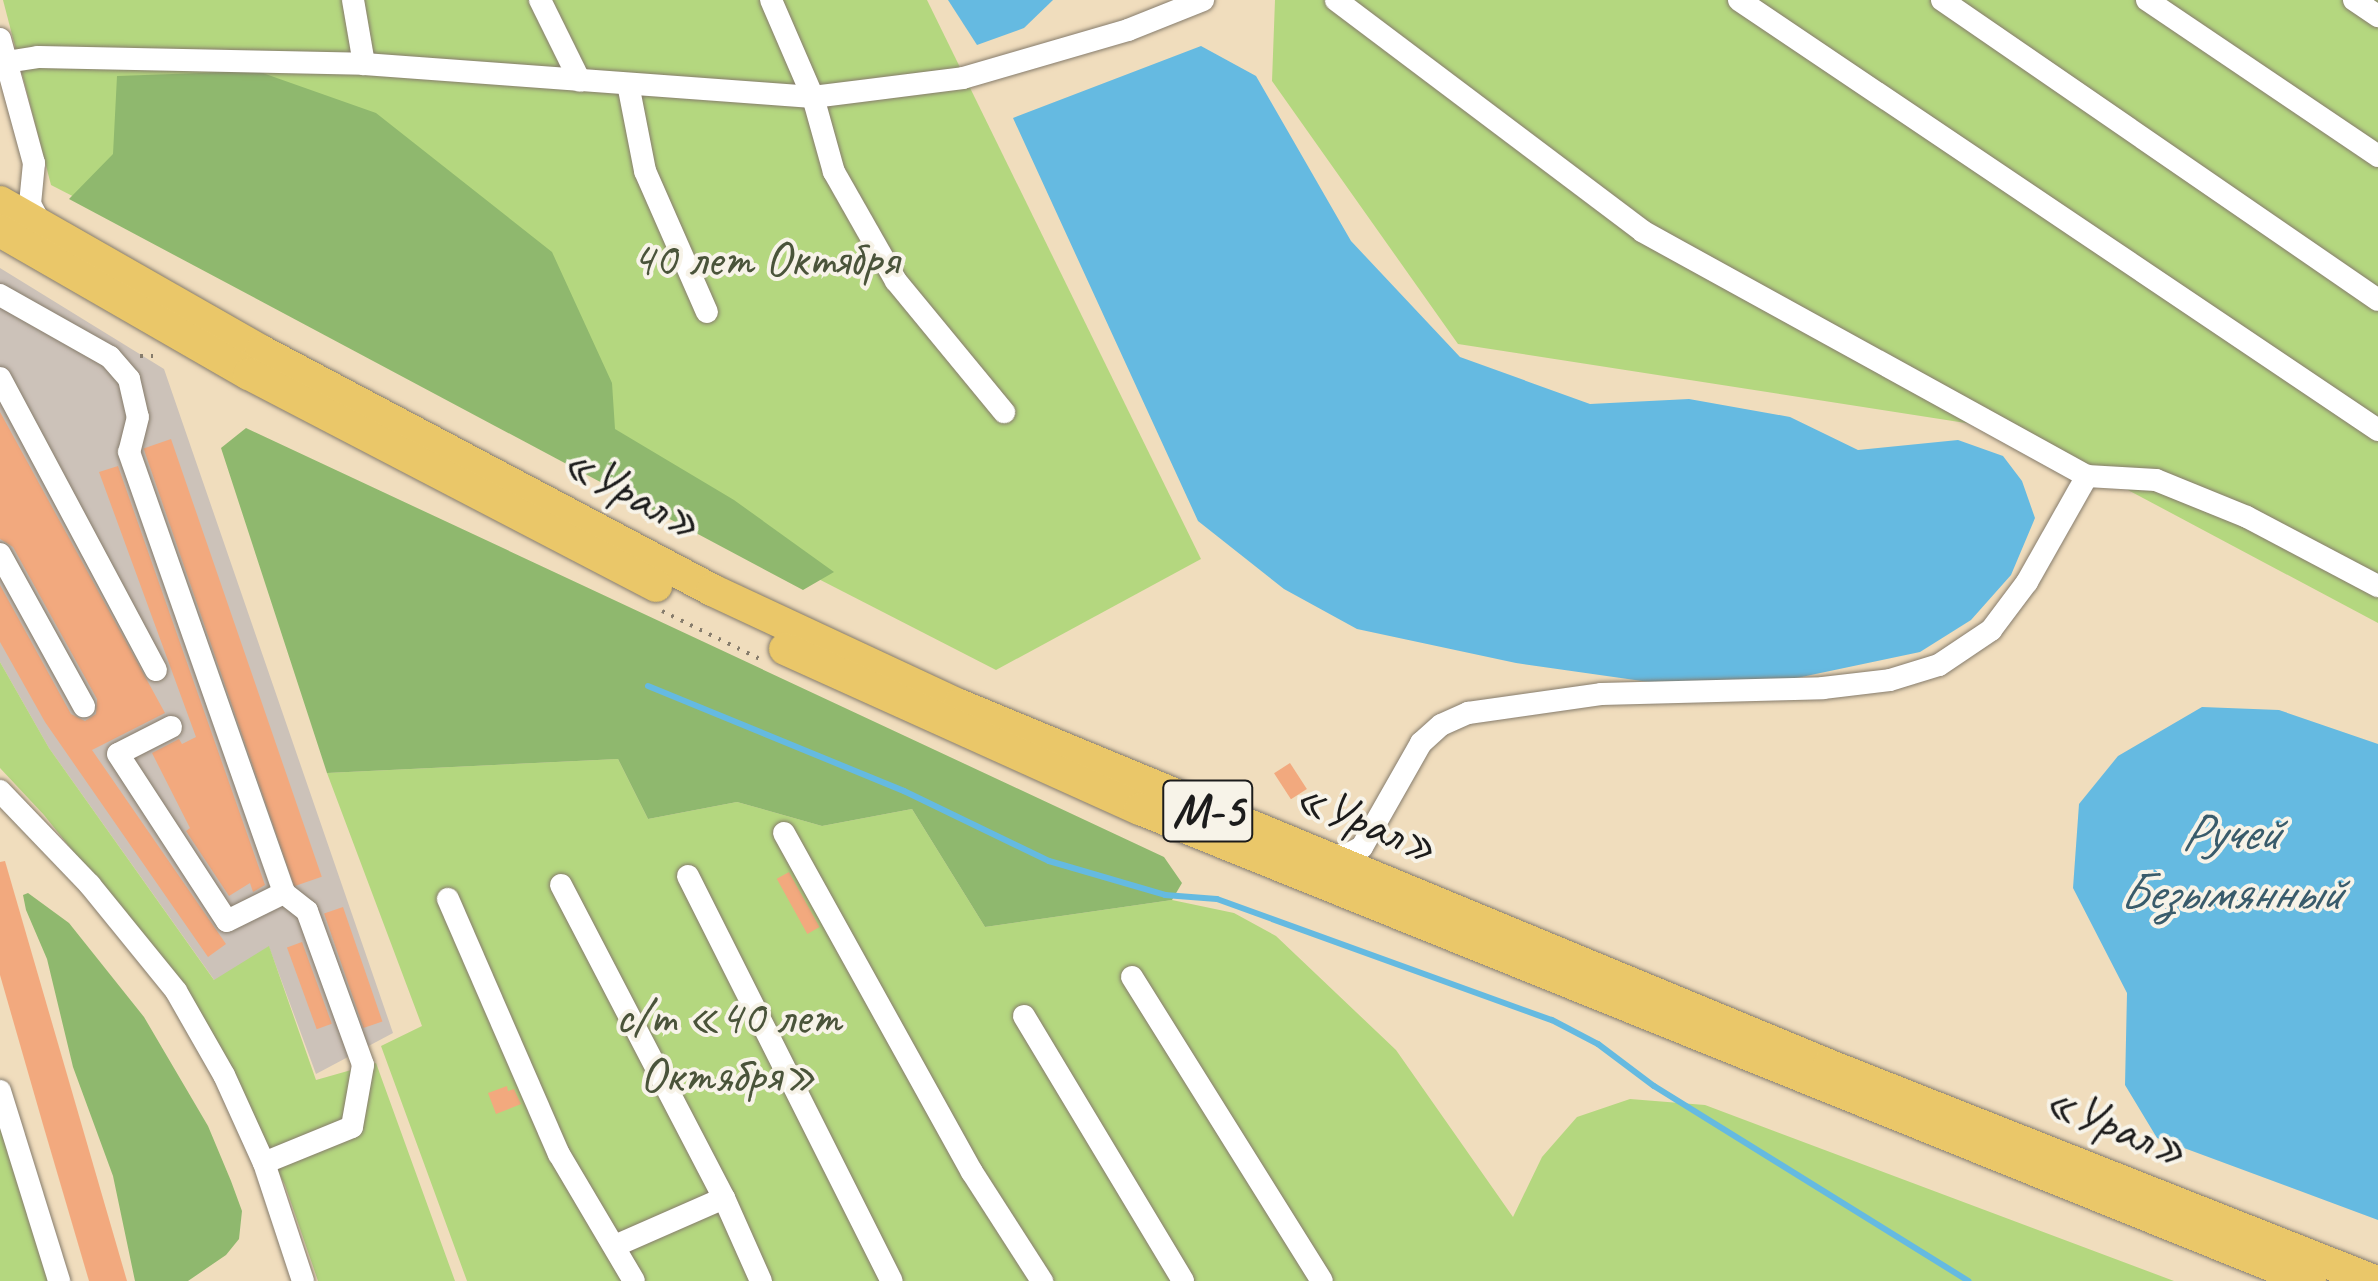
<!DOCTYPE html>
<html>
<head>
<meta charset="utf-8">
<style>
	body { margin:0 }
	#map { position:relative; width:2378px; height:1281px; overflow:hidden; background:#f0ddbd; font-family:Caveat,sans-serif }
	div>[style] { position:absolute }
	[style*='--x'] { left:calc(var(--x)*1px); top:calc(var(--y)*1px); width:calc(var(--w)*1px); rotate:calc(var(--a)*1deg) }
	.industrial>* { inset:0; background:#ccc2b9 }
	.green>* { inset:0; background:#b4d77f }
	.forest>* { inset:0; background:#8fb86e }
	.water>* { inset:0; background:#65bae1 }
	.stream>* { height:6px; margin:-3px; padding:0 3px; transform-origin:3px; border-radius:3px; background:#65bae1 }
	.building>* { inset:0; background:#f2a97e; transform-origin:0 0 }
	.path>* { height:4px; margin-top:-2px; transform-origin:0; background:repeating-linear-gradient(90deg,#867c6c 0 2.5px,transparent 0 10.5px) }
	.roads { filter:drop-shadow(0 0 2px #867c6c) drop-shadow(0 0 2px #867c6c) }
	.minor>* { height:22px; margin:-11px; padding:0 11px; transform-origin:11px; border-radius:11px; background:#fff }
	.highway>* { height:32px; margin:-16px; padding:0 16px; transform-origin:16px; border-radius:16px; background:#eac769 }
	span { translate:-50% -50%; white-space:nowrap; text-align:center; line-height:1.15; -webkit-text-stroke:8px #f7f3e8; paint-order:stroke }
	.shield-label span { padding:2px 8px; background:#f7f3e8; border:2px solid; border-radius:8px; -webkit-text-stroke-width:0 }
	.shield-label { font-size:48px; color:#1c1c1c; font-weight:700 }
	.park-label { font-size:50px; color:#4a543a }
	.street-label { font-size:50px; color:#1c1c1c }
	.water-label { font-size:52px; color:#395b6b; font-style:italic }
</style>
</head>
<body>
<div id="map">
	<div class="industrial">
		<i style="clip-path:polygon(0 268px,164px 369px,393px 1033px,316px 1074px,269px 947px,215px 981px,49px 748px,0 662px)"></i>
	</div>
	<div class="green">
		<i style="clip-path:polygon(3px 0,927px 0,1201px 559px,996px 670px,51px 185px)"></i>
		<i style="clip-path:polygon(1275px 0,2378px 0,2378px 623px,2017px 431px,1458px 344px,1272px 81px)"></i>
		<i style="clip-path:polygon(0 662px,49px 748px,214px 980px,269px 946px,316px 1080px,376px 1063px,455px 1281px,318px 1281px,285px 1185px,189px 996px,44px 815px,0 768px)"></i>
		<i style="clip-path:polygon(618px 759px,648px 819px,737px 802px,822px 826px,912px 809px,985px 927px,1172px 900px,1234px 913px,1276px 936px,1396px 1050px,1513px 1217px,1542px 1157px,1577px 1117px,1630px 1099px,1705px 1105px,2174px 1281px,467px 1281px,381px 1046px,422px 1026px,327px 773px)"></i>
		<i style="clip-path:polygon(0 1128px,51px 1281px,0 1281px)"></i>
	</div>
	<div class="forest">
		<i style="clip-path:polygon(257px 71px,376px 113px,552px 252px,612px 383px,615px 429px,734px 500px,834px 572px,803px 590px,69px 199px,113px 154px,117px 76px)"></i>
		<i style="clip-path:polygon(246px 428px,1164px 857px,1182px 883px,1172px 900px,985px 927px,912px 809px,822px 826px,737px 802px,648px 819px,618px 759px,327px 773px,221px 448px)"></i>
		<i style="clip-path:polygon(28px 893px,69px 923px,144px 1017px,208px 1126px,231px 1181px,242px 1211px,239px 1239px,226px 1255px,188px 1281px,135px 1281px,113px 1176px,73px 1067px,47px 959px,26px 910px,23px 895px)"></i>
	</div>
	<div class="water">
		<i style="clip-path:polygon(948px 0,1053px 0,1024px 28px,977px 45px)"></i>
		<i style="clip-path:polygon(1201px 46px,1256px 76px,1351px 241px,1460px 357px,1590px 404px,1689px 399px,1790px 417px,1858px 450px,1958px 440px,2003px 456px,2022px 481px,2035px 518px,2011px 575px,1971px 620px,1920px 652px,1792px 679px,1649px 682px,1516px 663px,1357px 629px,1284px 589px,1198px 521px,1013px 118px)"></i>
		<i style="clip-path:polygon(2202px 707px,2279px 710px,2378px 744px,2378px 1220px,2157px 1138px,2125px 1085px,2127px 993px,2073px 888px,2079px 804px,2118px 756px)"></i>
	</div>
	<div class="stream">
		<i style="--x:648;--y:686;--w:277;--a:22.3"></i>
		<i style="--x:904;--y:791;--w:161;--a:25.8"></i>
		<i style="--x:1049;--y:861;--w:121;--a:16.3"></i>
		<i style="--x:1165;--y:895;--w:52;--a:4.4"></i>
		<i style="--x:1217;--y:899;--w:356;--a:19.9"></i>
		<i style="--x:1552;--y:1020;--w:52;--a:27.6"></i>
		<i style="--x:1598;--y:1044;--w:70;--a:36.9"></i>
		<i style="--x:1654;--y:1086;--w:370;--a:31.8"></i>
	</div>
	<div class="building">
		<i style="clip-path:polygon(0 412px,165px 713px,92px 750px,226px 944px,208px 957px,45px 722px,0 642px,0 585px,71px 714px,85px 721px,96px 714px,97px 699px,13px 547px,0 539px)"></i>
		<i style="left:171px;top:439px;width:463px;height:29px;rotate:71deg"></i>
		<i style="clip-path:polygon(118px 466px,265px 885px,253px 892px,250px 883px,229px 896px,186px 831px,190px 828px,152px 753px,179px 739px,182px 744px,196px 737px,99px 472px)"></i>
		<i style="left:1290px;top:763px;width:31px;height:19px;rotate:57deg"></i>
		<i style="clip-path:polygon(5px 861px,127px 1281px,89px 1281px,44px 1128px,0 975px,0 862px)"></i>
		<i style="left:789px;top:872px;width:63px;height:14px;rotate:61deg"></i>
		<i style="left:343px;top:907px;width:121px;height:20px;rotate:71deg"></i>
		<i style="left:302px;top:942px;width:87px;height:16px;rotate:70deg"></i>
		<i style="clip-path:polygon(507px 1086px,508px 1091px,514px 1089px,521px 1104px,496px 1114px,488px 1093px)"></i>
	</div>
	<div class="path">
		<i style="--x:140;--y:356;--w:20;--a:0"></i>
		<i style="--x:662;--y:611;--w:111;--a:26.1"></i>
	</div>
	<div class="roads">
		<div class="minor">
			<i style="--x:353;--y:0;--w:65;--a:80.2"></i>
			<i style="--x:540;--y:0;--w:90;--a:63.7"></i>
			<i style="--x:771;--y:0;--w:106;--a:66.6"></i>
			<i style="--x:813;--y:97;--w:78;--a:74.4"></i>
			<i style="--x:834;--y:172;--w:125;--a:60.4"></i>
			<i style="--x:896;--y:281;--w:170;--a:50.5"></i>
			<i style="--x:1336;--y:0;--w:383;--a:37"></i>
			<i style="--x:1642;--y:231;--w:508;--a:28.84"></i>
			<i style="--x:2087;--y:476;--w:69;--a:3.3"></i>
			<i style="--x:2156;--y:480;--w:98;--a:22.1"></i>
			<i style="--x:2247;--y:517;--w:148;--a:27.8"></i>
			<i style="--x:1739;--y:0;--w:770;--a:33.94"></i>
			<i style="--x:1942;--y:0;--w:529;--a:34.53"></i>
			<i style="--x:2147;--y:0;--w:279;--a:34"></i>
			<i style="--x:2354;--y:0;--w:29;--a:34"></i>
			<i style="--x:0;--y:39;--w:129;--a:74.7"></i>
			<i style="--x:34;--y:163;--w:41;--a:95.6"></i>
			<i style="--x:30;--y:204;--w:26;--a:62"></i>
			<i style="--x:0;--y:63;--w:38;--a:-9"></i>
			<i style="--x:38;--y:57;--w:326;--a:1.2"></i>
			<i style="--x:364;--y:64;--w:450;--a:4.2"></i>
			<i style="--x:813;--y:97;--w:151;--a:-7.2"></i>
			<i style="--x:963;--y:78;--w:172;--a:-16.2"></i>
			<i style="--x:1128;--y:30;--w:81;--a:-21.8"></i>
			<i style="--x:628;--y:84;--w:89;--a:78.9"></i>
			<i style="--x:645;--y:171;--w:154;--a:66.3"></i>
			<i style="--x:0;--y:295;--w:126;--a:29.4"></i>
			<i style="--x:110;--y:357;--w:29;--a:49"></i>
			<i style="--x:129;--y:379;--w:39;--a:77"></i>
			<i style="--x:138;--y:417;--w:36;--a:104"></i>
			<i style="--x:129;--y:452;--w:467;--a:70.6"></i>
			<i style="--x:284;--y:893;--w:29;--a:38"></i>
			<i style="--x:307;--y:911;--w:164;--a:70"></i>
			<i style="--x:363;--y:1065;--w:63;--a:100.1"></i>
			<i style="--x:352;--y:1127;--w:95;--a:157.8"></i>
			<i style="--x:0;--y:378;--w:331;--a:61.9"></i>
			<i style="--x:0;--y:554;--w:174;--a:61.1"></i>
			<i style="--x:171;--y:727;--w:59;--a:153"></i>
			<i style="--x:118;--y:754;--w:199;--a:56.9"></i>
			<i style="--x:227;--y:921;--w:64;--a:-26.2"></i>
			<i style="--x:0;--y:791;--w:130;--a:46.2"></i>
			<i style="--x:90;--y:885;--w:136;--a:50.9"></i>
			<i style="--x:176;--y:991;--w:97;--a:60.3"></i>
			<i style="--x:224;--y:1075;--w:97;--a:65.6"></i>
			<i style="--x:264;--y:1163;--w:124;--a:71.7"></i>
			<i style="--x:784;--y:833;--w:388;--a:61"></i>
			<i style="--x:972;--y:1172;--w:130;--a:57.3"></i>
			<i style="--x:1325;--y:856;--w:22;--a:-3"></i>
			<i style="--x:1347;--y:855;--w:17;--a:-28"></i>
			<i style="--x:1362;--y:847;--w:120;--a:-60.4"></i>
			<i style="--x:1421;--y:743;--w:27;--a:-42"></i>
			<i style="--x:1441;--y:725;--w:30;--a:-24"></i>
			<i style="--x:1468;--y:713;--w:134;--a:-8.1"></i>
			<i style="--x:1601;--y:694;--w:222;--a:-1.5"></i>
			<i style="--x:1823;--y:688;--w:67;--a:-6.8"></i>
			<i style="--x:1890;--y:680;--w:51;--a:-17"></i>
			<i style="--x:1939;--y:665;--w:63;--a:-33.9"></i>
			<i style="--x:1991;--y:630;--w:60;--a:-53.1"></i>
			<i style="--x:2027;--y:582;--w:122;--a:-60.5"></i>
			<i style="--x:688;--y:876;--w:453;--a:63.3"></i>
			<i style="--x:561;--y:885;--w:353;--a:62.5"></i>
			<i style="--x:724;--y:1198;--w:91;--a:66"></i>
			<i style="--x:448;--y:899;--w:278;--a:66.5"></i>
			<i style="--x:559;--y:1154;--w:147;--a:59.4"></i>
			<i style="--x:1132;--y:977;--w:358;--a:58"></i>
			<i style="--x:1024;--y:1016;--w:309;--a:59"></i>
			<i style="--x:0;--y:1091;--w:199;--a:72.7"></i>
			<i style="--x:617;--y:1245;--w:117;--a:-23.7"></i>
		</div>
		<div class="highway">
			<i style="--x:0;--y:202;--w:301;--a:29.7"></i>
			<i style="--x:261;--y:351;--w:510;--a:27.92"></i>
			<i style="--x:712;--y:590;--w:272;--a:25"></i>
			<i style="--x:959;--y:705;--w:941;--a:22.5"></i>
			<i style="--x:1828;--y:1065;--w:587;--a:21.58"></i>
			<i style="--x:0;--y:231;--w:287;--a:29.9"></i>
			<i style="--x:249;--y:374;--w:459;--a:27.5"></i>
			<i style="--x:785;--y:649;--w:389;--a:24.3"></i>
			<i style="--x:1140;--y:809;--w:1262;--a:21.97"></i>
		</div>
	</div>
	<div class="shield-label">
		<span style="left:1208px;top:811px">М-5</span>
	</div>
	<div class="park-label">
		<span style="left:765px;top:259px">40 лет Октября</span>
		<span style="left:728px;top:1045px">с/т «40 лет<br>Октября»</span>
	</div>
	<div class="street-label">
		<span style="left:632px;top:492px;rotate:28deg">«Урал»</span>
		<span style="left:1366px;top:821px;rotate:22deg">«Урал»</span>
		<span style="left:2116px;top:1125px;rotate:22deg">«Урал»</span>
	</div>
	<div class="water-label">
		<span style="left:2230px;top:863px">Ручей<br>Безымянный</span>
	</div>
</div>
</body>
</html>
